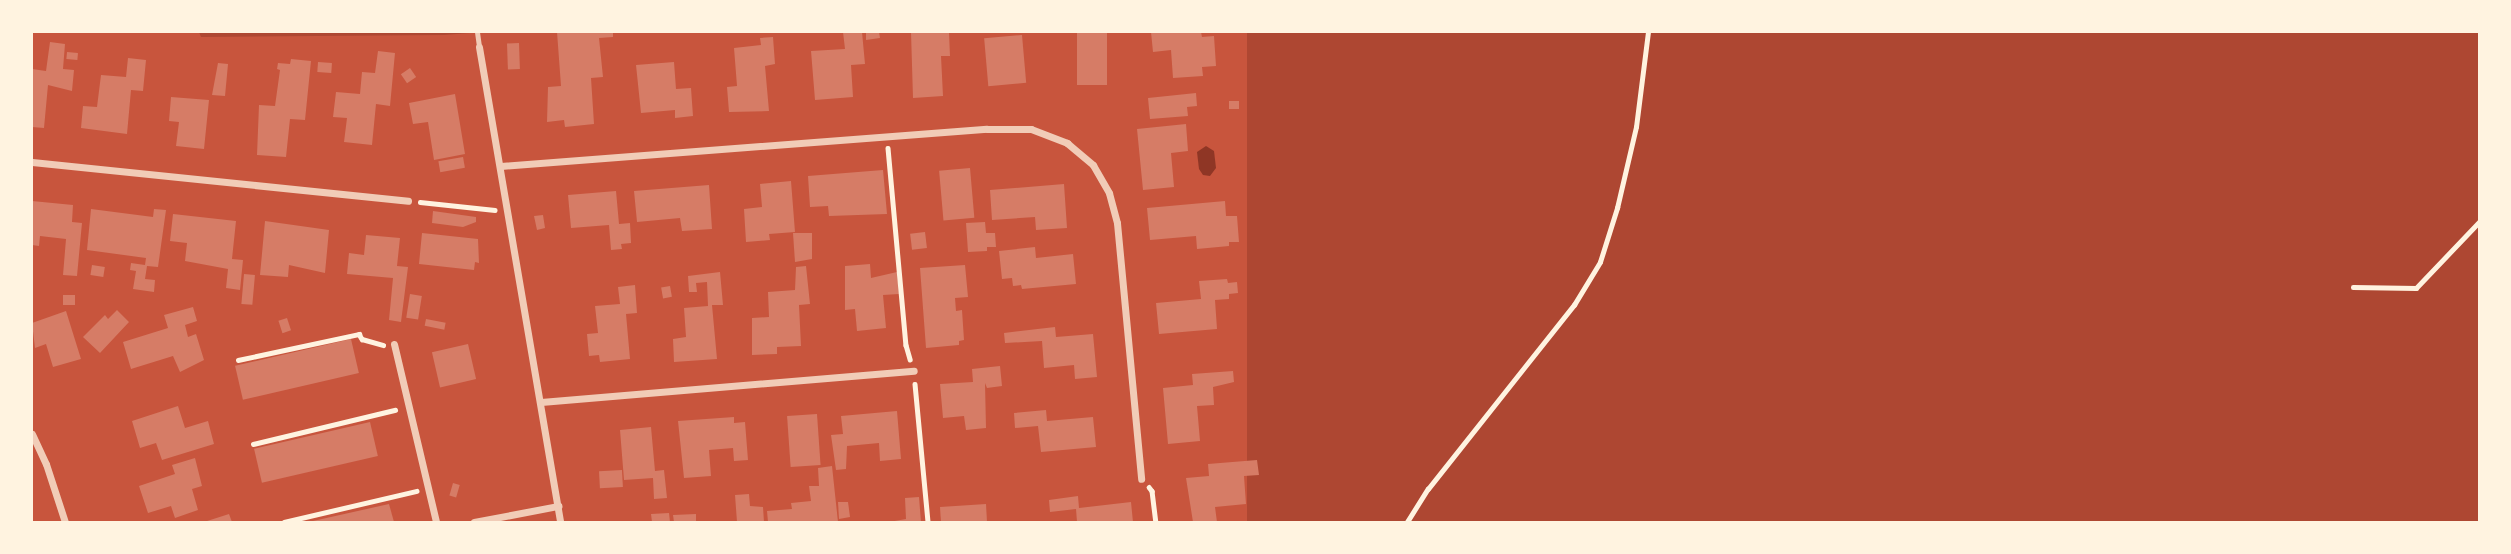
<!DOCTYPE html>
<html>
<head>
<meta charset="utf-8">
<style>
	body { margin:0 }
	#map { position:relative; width:2511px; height:554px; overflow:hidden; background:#c8553d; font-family:Rubik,sans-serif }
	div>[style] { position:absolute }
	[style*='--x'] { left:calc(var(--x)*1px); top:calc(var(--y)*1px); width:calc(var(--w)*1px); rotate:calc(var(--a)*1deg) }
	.green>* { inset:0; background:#ae4732; transform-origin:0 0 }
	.water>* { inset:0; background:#8f3625 }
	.building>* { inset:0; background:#d67c66; transform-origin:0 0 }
	.path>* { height:4.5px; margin:-2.25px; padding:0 2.25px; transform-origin:2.25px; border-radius:2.25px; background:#fff3e0 }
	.service>* { height:5px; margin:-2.5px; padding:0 2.5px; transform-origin:2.5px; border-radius:2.5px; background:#f1ccb7 }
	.minor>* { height:7px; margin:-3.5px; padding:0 3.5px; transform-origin:3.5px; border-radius:3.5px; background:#f1ccb7 }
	span { translate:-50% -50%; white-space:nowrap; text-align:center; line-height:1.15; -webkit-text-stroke:7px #fff3e0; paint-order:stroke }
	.frame { position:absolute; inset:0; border:33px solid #fff3e0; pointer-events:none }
</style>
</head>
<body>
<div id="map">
	<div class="green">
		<i style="clip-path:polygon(199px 32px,482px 32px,444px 35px,201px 37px)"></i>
		<i style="left:1247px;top:32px;width:1232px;height:494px"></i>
	</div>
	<div class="water">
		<i style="clip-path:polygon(1206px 146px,1214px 151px,1216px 168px,1210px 176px,1203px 175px,1199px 169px,1197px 152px)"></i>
	</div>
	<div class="building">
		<i style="clip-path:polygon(557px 32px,613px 32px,613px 37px,599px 38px,603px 77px,591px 78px,594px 124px,565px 127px,564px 120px,547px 122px,548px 87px,561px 86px)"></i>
		<i style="clip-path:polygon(843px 32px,862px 32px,865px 64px,851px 65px,853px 97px,815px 100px,811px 51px,845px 49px)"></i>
		<i style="clip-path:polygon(866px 32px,879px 32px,880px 38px,866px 40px)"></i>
		<i style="clip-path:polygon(911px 32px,949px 32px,950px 56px,941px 56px,943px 96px,913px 98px)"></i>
		<i style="left:1077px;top:32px;width:30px;height:53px"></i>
		<i style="clip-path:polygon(1151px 32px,1201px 32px,1202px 37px,1214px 36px,1216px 66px,1202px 67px,1203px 76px,1173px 78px,1171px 50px,1153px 52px)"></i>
		<i style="left:1022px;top:35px;width:48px;height:38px;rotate:85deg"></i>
		<i style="clip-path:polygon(773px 37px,775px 64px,765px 66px,769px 111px,729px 112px,727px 87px,737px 86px,734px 48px,761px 45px,760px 38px)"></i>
		<i style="clip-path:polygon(50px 42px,65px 44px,63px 69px,74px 70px,72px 91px,48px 85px,44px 128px,32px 127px,32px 69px,46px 71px)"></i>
		<i style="left:519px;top:43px;width:26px;height:12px;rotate:88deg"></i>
		<i style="clip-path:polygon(378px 51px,395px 53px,390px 106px,376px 104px,372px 145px,344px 142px,347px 118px,333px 117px,336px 92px,360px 94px,362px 72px,375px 73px)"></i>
		<i style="left:67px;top:52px;width:11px;height:7px;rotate:5deg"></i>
		<i style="clip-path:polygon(128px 58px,146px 60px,143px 91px,131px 90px,127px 134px,81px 128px,83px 106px,97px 107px,101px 75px,126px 77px)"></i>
		<i style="clip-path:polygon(291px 59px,311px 61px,305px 120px,290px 119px,286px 157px,257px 155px,259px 105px,275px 106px,280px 70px,277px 69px,278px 63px,290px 64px)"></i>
		<i style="left:318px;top:62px;width:14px;height:10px;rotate:4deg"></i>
		<i style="clip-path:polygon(674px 62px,676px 89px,691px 88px,693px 116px,675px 118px,675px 110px,641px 113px,636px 65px)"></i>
		<i style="clip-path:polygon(218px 63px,228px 64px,225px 96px,212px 95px)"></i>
		<i style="left:410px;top:68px;width:11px;height:11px;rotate:56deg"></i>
		<i style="clip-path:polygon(1196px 93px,1197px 106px,1187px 107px,1188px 116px,1150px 119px,1148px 98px)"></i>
		<i style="clip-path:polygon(455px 94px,465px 154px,434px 160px,428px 122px,413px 124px,409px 103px)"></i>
		<i style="clip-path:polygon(171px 97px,209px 100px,204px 149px,176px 146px,179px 122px,169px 121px)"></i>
		<i style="left:1229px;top:101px;width:10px;height:8px"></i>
		<i style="clip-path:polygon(1186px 124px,1188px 151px,1171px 153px,1174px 187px,1143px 190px,1137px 129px)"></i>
		<i style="left:463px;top:157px;width:11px;height:25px;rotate:80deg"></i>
		<i style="left:970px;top:168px;width:50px;height:31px;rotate:85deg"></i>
		<i style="clip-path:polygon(883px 170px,887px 214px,829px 216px,828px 206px,810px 207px,808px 176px)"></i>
		<i style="clip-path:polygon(791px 181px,795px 232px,769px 234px,770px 240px,746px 242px,744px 209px,762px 207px,760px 184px)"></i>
		<i style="clip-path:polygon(1064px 184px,1067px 228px,1036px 230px,1035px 217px,992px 220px,990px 190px)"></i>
		<i style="clip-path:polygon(709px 185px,712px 229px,682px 231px,680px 218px,637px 222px,634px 191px)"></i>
		<i style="clip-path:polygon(616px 191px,619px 224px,630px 223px,631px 243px,621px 244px,622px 249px,611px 250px,609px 225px,571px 228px,568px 195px)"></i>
		<i style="clip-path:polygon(32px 201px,73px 205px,72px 222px,82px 223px,77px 276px,63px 275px,66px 239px,40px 236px,39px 246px,32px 245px)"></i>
		<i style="clip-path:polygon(1225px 201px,1226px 216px,1237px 216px,1239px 242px,1229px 242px,1229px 246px,1197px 249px,1196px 236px,1150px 240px,1147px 208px)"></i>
		<i style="clip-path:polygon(91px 209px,153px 217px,154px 209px,166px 210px,158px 267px,147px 266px,145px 279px,155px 280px,154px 292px,133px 289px,136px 271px,130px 270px,131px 263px,145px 265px,146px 258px,87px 250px)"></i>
		<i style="clip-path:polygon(433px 211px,476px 217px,476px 222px,463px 227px,432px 223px)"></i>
		<i style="clip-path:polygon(173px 214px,236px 221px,232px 259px,243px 260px,240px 290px,226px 288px,228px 269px,185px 261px,187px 243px,170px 241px)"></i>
		<i style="clip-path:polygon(543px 215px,545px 228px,537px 230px,534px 216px)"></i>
		<i style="clip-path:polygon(265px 221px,329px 230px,325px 273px,289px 265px,288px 277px,260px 275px)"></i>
		<i style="clip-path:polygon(985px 222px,986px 233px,995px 233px,996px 247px,987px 247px,987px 251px,968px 252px,966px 223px)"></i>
		<i style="left:925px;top:232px;width:16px;height:15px;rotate:83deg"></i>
		<i style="clip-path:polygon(422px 233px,478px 239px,479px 263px,475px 262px,474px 270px,419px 264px)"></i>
		<i style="clip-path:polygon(793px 233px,812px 233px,812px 259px,795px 262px)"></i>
		<i style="clip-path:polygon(366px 235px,400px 238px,397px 266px,408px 267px,401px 322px,389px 320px,393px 278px,347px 274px,349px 253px,364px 255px)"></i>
		<i style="clip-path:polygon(1035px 247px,1036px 258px,1073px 254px,1076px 284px,1022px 289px,1021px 285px,1013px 286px,1012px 278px,1002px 279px,999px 251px)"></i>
		<i style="clip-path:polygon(870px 264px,871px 278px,897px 272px,899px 294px,883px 295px,886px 328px,857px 331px,855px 309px,845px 310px,845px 266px)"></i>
		<i style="left:92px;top:265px;width:13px;height:10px;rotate:9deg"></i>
		<i style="clip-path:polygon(965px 265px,968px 297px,955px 298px,956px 311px,962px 310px,964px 340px,959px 341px,959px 345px,926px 348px,920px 268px)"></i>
		<i style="clip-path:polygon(806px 266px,810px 304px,799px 305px,801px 346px,777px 347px,777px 354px,752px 355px,752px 318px,769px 317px,768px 292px,795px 290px,796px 267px)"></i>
		<i style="clip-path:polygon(720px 272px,723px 305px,712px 305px,717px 359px,674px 362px,673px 339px,686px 337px,684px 308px,708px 306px,707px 282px,696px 283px,697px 292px,689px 292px,688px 276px)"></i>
		<i style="left:244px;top:274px;width:11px;height:30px;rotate:5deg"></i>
		<i style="clip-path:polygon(1227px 279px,1228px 283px,1237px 282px,1238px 293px,1229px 294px,1229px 299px,1215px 300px,1217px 329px,1159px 334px,1156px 303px,1201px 299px,1199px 281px)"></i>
		<i style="clip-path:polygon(635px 285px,637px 313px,626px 314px,630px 359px,600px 362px,599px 355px,589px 356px,587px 334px,598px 333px,595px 306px,620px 304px,618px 287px)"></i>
		<i style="left:670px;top:286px;width:11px;height:9px;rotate:80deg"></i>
		<i style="left:410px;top:294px;width:12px;height:24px;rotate:9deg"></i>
		<i style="left:63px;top:295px;width:12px;height:10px"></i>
		<i style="clip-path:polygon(193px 307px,197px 321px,185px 325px,188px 337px,196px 334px,204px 360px,180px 372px,173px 356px,131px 369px,123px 342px,168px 328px,164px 315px)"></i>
		<i style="clip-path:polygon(117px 310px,129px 322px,100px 353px,83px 337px,105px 315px,108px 319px)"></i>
		<i style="clip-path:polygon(66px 311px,81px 359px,53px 367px,46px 344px,35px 348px,32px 323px)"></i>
		<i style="left:287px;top:318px;width:13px;height:9px;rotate:72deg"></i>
		<i style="left:426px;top:319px;width:20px;height:7px;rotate:11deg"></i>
		<i style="clip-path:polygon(1055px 327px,1056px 337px,1093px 334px,1097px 377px,1075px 379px,1074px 365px,1044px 368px,1042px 341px,1005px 343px,1004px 333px)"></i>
		<i style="left:351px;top:339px;width:35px;height:119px;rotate:77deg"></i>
		<i style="left:468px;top:344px;width:36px;height:37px;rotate:77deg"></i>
		<i style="clip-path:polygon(1000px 366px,1002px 386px,987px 388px,985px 383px,986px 428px,966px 430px,964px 416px,943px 418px,940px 384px,973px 382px,972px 369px)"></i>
		<i style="clip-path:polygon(1233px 371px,1234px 382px,1213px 387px,1214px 405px,1197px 406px,1200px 441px,1168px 444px,1163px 388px,1193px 385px,1192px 374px)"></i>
		<i style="clip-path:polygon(178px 406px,185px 428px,208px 421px,214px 444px,162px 460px,156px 443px,140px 448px,132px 421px)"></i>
		<i style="clip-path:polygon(1046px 410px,1047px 421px,1093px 417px,1096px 447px,1041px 452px,1038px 426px,1015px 428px,1014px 413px)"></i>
		<i style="clip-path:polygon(897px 411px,901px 459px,880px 461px,879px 443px,847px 446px,846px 469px,836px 470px,831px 435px,843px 434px,841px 416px)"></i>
		<i style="left:817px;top:414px;width:51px;height:30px;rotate:86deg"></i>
		<i style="clip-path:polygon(734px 417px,734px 423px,745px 422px,748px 460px,734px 461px,733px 448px,709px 450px,711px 476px,684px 478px,678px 421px)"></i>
		<i style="left:370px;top:422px;width:35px;height:119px;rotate:77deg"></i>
		<i style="clip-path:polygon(651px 427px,655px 471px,664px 470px,667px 498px,654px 499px,653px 478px,624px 480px,620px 430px)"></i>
		<i style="clip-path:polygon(195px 458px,202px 486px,192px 489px,198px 510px,175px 518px,171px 506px,148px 513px,139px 486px,175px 474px,172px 465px)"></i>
		<i style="clip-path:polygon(1257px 460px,1259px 475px,1244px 476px,1246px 504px,1215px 507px,1217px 522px,1193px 522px,1186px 478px,1209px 476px,1208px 464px)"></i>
		<i style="clip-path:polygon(832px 466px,838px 522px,768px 522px,767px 511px,792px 509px,791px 503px,811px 501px,809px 486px,819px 486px,818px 468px)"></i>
		<i style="left:622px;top:470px;width:17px;height:23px;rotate:87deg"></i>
		<i style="left:453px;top:483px;width:7px;height:13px;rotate:16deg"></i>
		<i style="clip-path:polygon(749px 494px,750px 506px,763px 507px,764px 522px,737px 522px,735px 495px)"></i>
		<i style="clip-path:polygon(1078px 496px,1079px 508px,1131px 502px,1133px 522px,1077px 522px,1076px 509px,1050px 512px,1049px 500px)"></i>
		<i style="clip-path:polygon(919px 497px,921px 522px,889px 522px,906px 519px,905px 498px)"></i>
		<i style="clip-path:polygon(838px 502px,848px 502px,850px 517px,839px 519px)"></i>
		<i style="clip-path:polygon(389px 504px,394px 522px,314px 522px,313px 521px)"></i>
		<i style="clip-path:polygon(986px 504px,987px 522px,941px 522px,940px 507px)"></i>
		<i style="clip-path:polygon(669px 513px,670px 522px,652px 522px,651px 514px)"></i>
		<i style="clip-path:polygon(229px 514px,232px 522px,204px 522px)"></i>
		<i style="clip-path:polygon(696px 514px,696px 522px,674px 522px,673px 515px)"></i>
	</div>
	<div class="path">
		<i style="--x:888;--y:148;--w:198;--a:84.8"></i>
		<i style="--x:906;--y:345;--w:15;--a:74"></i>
		<i style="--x:420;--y:202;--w:75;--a:6.1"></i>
		<i style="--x:2353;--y:287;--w:63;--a:0.9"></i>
		<i style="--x:2416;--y:288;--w:93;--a:-46.3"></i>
		<i style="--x:238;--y:360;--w:124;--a:-12.1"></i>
		<i style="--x:359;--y:334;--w:6;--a:59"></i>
		<i style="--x:362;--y:339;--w:22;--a:16"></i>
		<i style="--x:915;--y:384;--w:139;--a:84.6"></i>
		<i style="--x:253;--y:444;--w:146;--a:-13.5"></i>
		<i style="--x:1149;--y:487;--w:5;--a:53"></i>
		<i style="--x:1152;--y:491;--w:31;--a:83"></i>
		<i style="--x:284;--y:522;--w:136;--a:-13.2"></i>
		<i style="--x:1407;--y:522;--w:39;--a:-58"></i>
		<i style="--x:1428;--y:489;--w:235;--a:-51.6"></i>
		<i style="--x:1574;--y:305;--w:50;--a:-58.8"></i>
		<i style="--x:1600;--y:262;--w:57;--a:-72.5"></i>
		<i style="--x:1617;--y:208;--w:83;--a:-76.8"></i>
		<i style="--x:1636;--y:127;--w:96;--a:-82.8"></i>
	</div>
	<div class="service">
		<i style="--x:477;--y:32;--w:15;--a:82"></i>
	</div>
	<div class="minor">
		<i style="--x:479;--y:47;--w:482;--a:80.3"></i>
		<i style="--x:32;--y:162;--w:378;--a:5.9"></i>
		<i style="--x:501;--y:166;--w:487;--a:-4.4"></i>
		<i style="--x:987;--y:129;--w:44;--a:0"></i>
		<i style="--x:1031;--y:129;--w:39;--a:21"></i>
		<i style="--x:1067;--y:143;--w:34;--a:40"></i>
		<i style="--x:1093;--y:165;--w:32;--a:60"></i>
		<i style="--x:1109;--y:193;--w:31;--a:75"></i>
		<i style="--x:1117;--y:223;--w:257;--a:84.6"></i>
		<i style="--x:394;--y:344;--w:183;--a:76.7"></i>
		<i style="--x:541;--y:402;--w:374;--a:-4.8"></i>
		<i style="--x:32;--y:434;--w:33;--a:65"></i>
		<i style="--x:46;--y:464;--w:61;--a:71.9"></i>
		<i style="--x:474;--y:522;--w:86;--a:-10.8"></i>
	</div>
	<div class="frame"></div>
</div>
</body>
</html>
